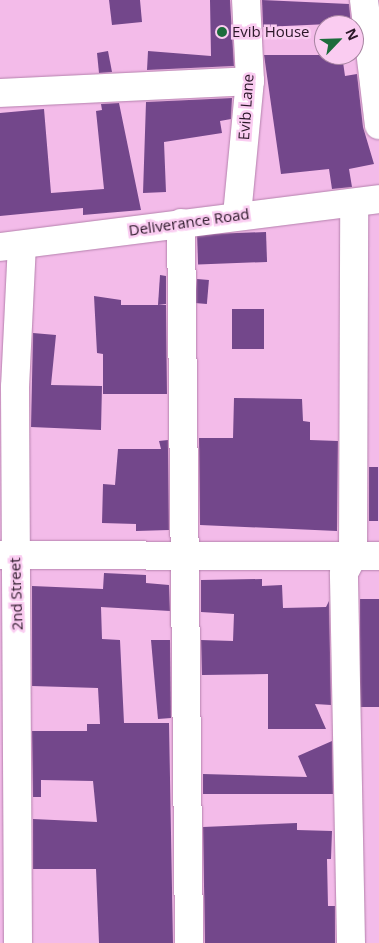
<!DOCTYPE html>
<html>
<head>
<meta charset="utf-8">
<style>
	body { margin:0 }
	#map { position:relative; width:379px; height:943px; overflow:hidden; background:#f3bbe9; font-family:"Open Sans",sans-serif }
	div>[style] { position:absolute }
	[style*='--x'] { left:calc(var(--x)*1px); top:calc(var(--y)*1px); width:calc(var(--w)*1px); rotate:calc(var(--a)*1deg) }
	.building>* { inset:0; background:#73478b; transform-origin:0 0 }
	.roads { filter:drop-shadow(0 0 1px #b581ad) drop-shadow(0 0 1px #b581ad) }
	.minor>* { height:28px; margin:-14px; padding:0 14px; transform-origin:14px; border-radius:14px; background:#fff }
	.dots>* { width:14px; height:14px; translate:-50% -50%; box-sizing:border-box; border:2px solid #faccf1; border-radius:50% }
	span { translate:-50% -50%; white-space:nowrap; text-align:center; line-height:1.15; -webkit-text-stroke:5px #faccf1; paint-order:stroke }
	.poi-label { font-size:15px; color:#2b1728 }
	.left { translate:0 -50%; text-align:left }
	.street-label { font-size:15px; color:#2b1728 }
	.north { position:absolute; left:314px; top:15px; width:50px; height:50px; box-sizing:border-box; background:#faccf1; border:1px solid #a784a1; border-radius:50%; rotate:66deg; font-size:14px; font-weight:700; line-height:20px; text-align:center; color:#2b1728 }
	.north::after { content:''; display:block; margin:auto; width:18px; height:22px; background:#1c6c3c; clip-path:polygon(50% 0,100% 100%,50% 72%,0 100%) }
</style>
</head>
<body>
<div id="map">
	<div class="building">
		<i style="clip-path:polygon(109px 0,140px 0,142px 22px,112px 25px)"></i>
		<i style="clip-path:polygon(210px 0,230px 0,234px 66px,147px 70px,148px 51px,211px 56px)"></i>
		<i style="clip-path:polygon(262px 0,349px 4px,351px 23px,263px 27px)"></i>
		<i style="clip-path:polygon(108px 51px,112px 72px,99px 73px,97px 53px)"></i>
		<i style="clip-path:polygon(264px 55px,342px 55px,345px 76px,357px 74px,363px 127px,374px 164px,349px 169px,352px 187px,332px 189px,329px 169px,281px 174px)"></i>
		<i style="clip-path:polygon(232px 98px,231px 119px,220px 121px,222px 133px,164px 142px,166px 192px,143px 193px,146px 102px)"></i>
		<i style="clip-path:polygon(119px 103px,141px 210px,83px 215px,83px 208px,0 216px,0 113px,44px 109px,51px 193px,104px 189px,96px 111px,102px 110px,101px 104px)"></i>
		<i style="left:266px;top:232px;width:30px;height:69px;rotate:88deg"></i>
		<i style="clip-path:polygon(160px 275px,166px 276px,166px 304px,158px 305px)"></i>
		<i style="left:197px;top:279px;width:12px;height:24px;rotate:5deg"></i>
		<i style="clip-path:polygon(94px 296px,121px 300px,121px 305px,166px 305px,167px 394px,103px 394px,103px 354px,97px 353px)"></i>
		<i style="left:232px;top:309px;width:32px;height:40px"></i>
		<i style="clip-path:polygon(33px 333px,56px 335px,51px 385px,102px 386px,101px 430px,31px 427px)"></i>
		<i style="clip-path:polygon(234px 398px,302px 399px,303px 421px,310px 422px,310px 440px,338px 441px,337px 531px,200px 525px,199px 438px,233px 438px)"></i>
		<i style="clip-path:polygon(168px 440px,169px 530px,136px 531px,136px 524px,102px 523px,103px 484px,115px 485px,118px 449px,161px 449px,159px 441px)"></i>
		<i style="left:369px;top:467px;width:9px;height:54px"></i>
		<i style="clip-path:polygon(104px 573px,146px 575px,146px 583px,169px 585px,170px 611px,101px 607px,102px 639px,120px 640px,124px 723px,169px 723px,173px 943px,99px 943px,96px 869px,33px 869px,33px 819px,97px 822px,93px 781px,41px 780px,41px 797px,33px 797px,32px 731px,87px 731px,87px 724px,100px 724px,98px 688px,32px 686px,32px 586px,103px 589px)"></i>
		<i style="clip-path:polygon(262px 579px,262px 586px,282px 585px,283px 608px,326px 607px,329px 601px,331px 705px,315px 704px,326px 729px,268px 729px,268px 674px,202px 675px,201px 640px,233px 641px,234px 614px,201px 612px,201px 580px)"></i>
		<i style="left:379px;top:599px;width:108px;height:19px;rotate:90deg"></i>
		<i style="clip-path:polygon(151px 640px,170px 640px,171px 718px,158px 719px)"></i>
		<i style="clip-path:polygon(332px 741px,333px 794px,203px 794px,203px 774px,307px 777px,298px 756px)"></i>
		<i style="clip-path:polygon(297px 823px,297px 830px,332px 831px,331px 859px,327px 859px,328px 906px,335px 906px,335px 943px,205px 943px,203px 827px)"></i>
	</div>
	<div class="roads">
		<div class="minor">
			<i style="--x:364;--y:0;--w:126;--a:83.2"></i>
			<i style="--x:0;--y:93;--w:250;--a:-2.7"></i>
			<i style="--x:237;--y:215;--w:135;--a:-84.5"></i>
			<i style="--x:250;--y:81;--w:81;--a:-92.8"></i>
			<i style="--x:181;--y:223;--w:720;--a:89.36"></i>
			<i style="--x:0;--y:247;--w:382;--a:-7.2"></i>
			<i style="--x:0;--y:555;--w:379;--a:0.2"></i>
			<i style="--x:18;--y:943;--w:556;--a:-90.31"></i>
			<i style="--x:15;--y:387;--w:141;--a:-87.2"></i>
			<i style="--x:351;--y:943;--w:370;--a:-91.1"></i>
			<i style="--x:344;--y:573;--w:19;--a:-62"></i>
			<i style="--x:353;--y:556;--w:351;--a:-89.8"></i>
		</div>
	</div>
	<div class="dots">
		<i style="left:222px;top:32px;background:#1c6c3c"></i>
	</div>
	<div class="poi-label">
		<span class="left" style="left:232px;top:32px">Evib House</span>
	</div>
	<div class="street-label">
		<span style="left:246px;top:107px;rotate:-86deg">Evib Lane</span>
		<span style="left:189px;top:222px;rotate:-8deg">Deliverance Road</span>
		<span style="left:16px;top:594px;rotate:-92deg">2nd Street</span>
	</div>
	<div class="north">N</div>
</div>
</body>
</html>
